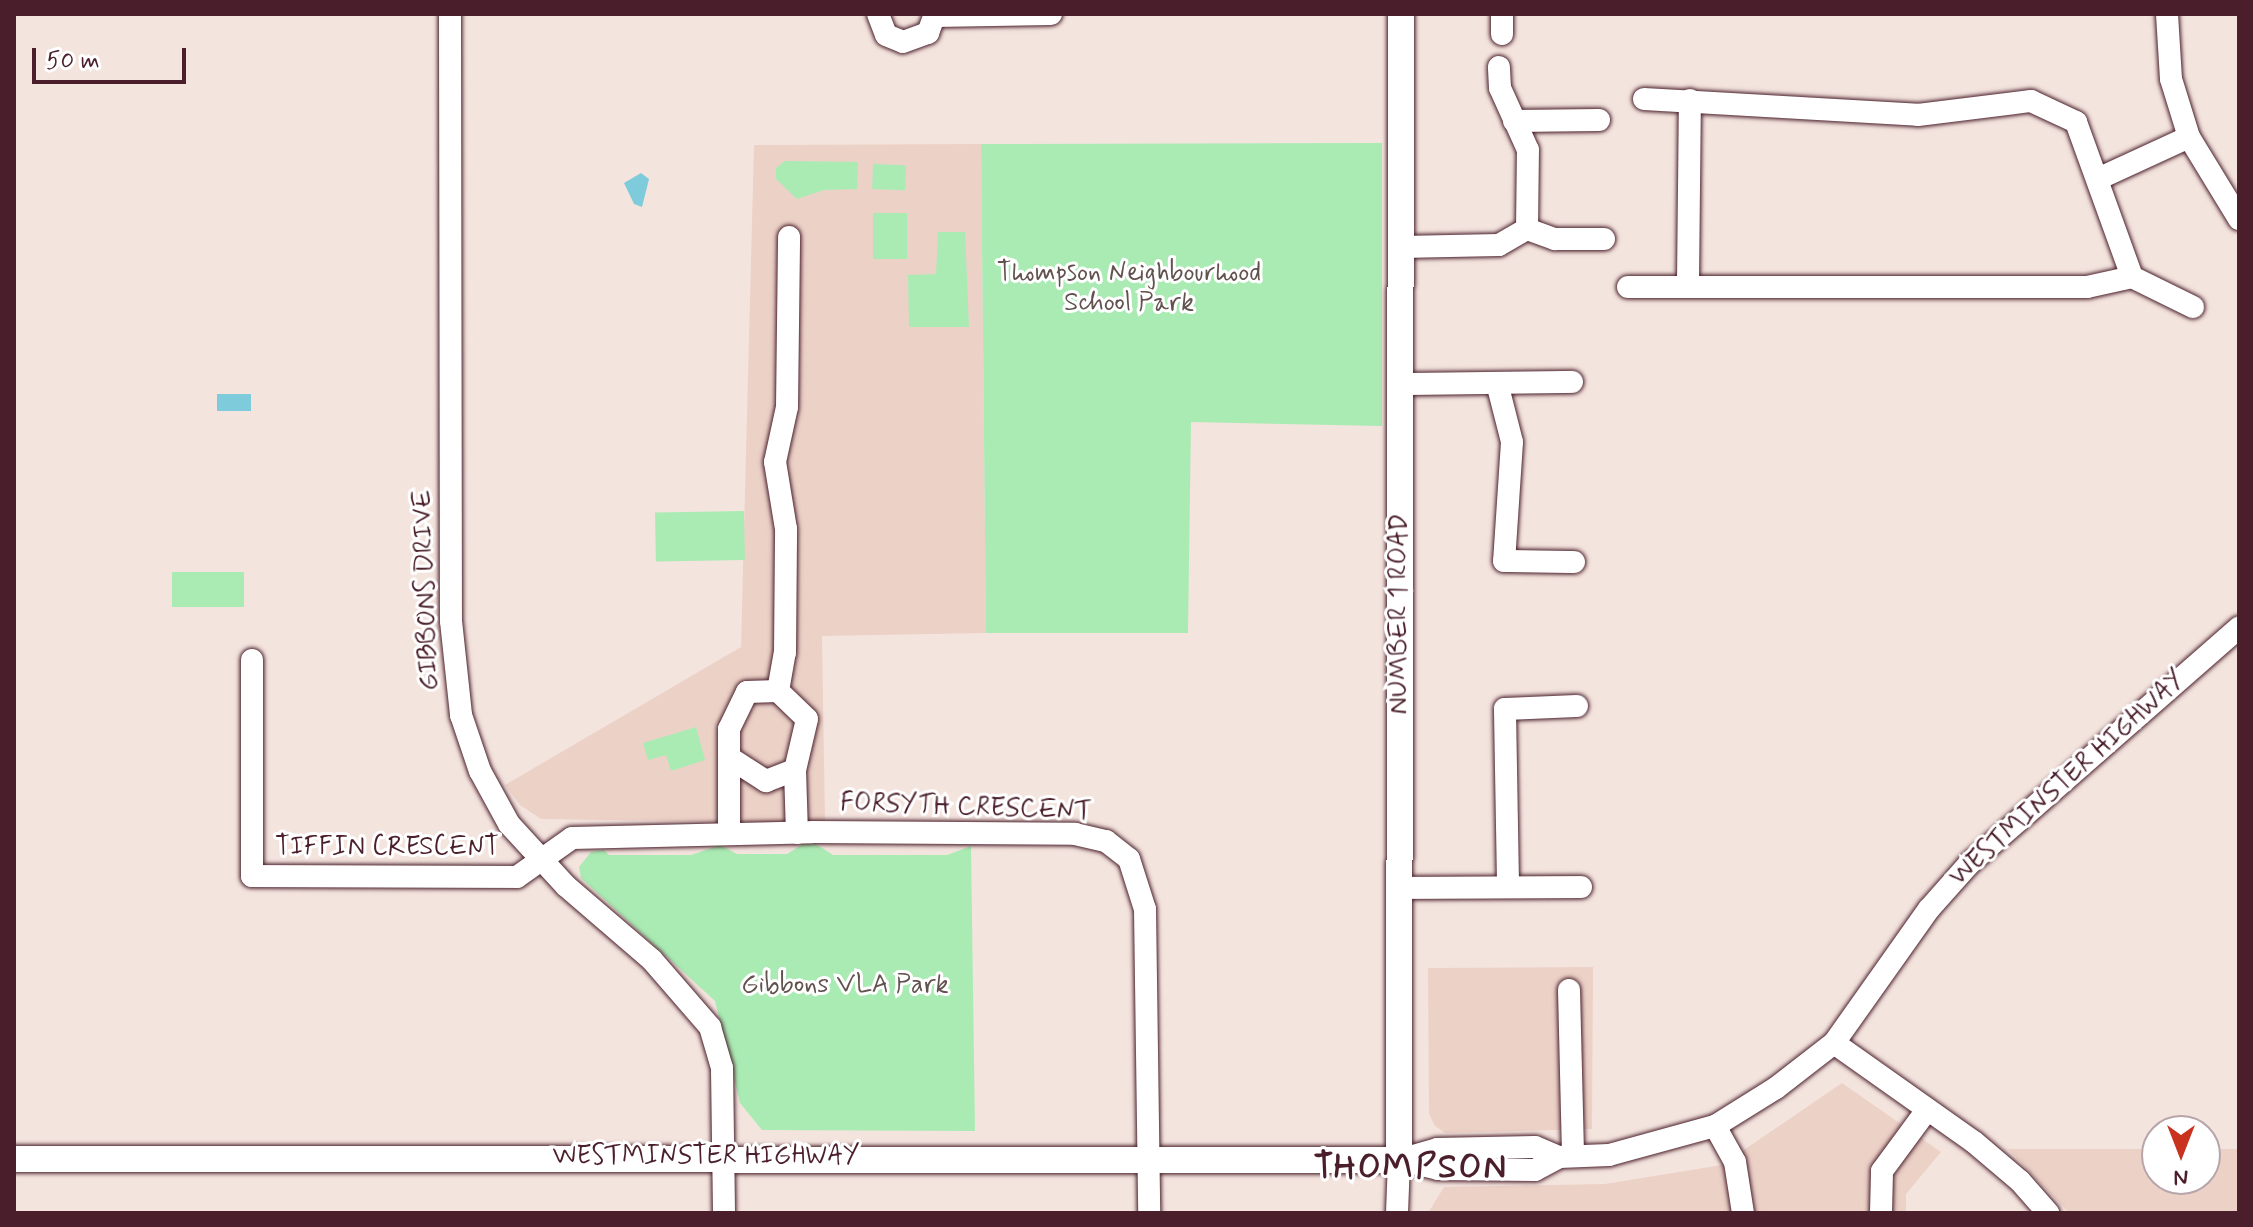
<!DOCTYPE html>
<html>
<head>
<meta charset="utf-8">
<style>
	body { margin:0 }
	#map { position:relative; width:2253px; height:1227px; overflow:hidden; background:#f4e4de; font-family:Mynerve,sans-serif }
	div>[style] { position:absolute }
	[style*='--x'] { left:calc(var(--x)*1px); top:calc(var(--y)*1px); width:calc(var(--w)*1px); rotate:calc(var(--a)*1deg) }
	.built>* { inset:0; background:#ecd1c7 }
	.green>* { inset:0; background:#aaebb4; transform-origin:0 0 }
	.water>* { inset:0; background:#7dcbdb; transform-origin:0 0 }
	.roads { filter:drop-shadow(0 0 2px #4a1f2b) drop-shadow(0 0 2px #4a1f2b) }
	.minor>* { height:22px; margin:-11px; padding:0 11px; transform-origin:11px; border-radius:11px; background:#fff }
	.major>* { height:26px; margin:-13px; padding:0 13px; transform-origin:13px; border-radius:13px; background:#fff }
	span { translate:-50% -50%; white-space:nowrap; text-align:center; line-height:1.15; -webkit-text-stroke:6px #fff; paint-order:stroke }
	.park-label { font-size:26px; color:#62524d }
	.street-label { font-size:26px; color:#4a1f2b }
	.district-label { font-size:34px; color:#4a1f2b; font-weight:700; letter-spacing:2px }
	.frame { position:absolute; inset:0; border:16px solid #4a1f2b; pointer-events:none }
	.north { position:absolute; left:2141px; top:1115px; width:80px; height:80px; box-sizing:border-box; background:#fff; border:2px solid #b7a5aa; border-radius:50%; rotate:180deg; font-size:22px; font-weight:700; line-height:32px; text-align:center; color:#4a1f2b }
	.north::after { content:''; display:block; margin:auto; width:28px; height:36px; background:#c8321e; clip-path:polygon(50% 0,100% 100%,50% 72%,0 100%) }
	.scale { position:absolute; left:32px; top:48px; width:154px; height:36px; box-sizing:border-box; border:4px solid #4a1f2b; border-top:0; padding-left:10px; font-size:24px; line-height:28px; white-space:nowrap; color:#4a1f2b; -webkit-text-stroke:6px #fff; paint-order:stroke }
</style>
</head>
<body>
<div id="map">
	<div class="built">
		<i style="clip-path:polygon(981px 144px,986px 633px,822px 636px,825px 823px,541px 819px,520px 805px,505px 785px,741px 647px,754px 145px)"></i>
		<i style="clip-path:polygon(1593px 967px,1592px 1129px,1445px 1133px,1435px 1126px,1429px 1114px,1428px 968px)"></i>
		<i style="clip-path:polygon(1842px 1083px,1941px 1152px,1906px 1194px,1906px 1213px,1428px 1213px,1444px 1187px,1605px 1184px,1722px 1165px)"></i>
		<i style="clip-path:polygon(2008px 1149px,2157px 1149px,2157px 1179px,2205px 1179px,2205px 1149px,2239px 1149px,2239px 1213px,2069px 1213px)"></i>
	</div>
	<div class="green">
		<i style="clip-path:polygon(1382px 143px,1382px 426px,1191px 422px,1188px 633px,986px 633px,981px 144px)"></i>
		<i style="clip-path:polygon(785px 161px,858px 162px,857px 189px,824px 190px,797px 199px,776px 179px,776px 168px)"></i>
		<i style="left:873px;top:164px;width:33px;height:25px;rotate:2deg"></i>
		<i style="left:873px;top:213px;width:34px;height:46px"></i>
		<i style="clip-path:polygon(938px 232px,965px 232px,969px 327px,909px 327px,908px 275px,936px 274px)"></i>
		<i style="left:744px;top:511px;width:49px;height:89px;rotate:89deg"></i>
		<i style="left:244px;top:572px;width:35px;height:72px;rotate:90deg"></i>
		<i style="clip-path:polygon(696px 727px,705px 760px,671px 771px,666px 755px,648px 760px,643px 743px)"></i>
		<i style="clip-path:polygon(803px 844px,816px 844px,833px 855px,947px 855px,971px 846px,975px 1131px,762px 1130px,740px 1103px,715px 1001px,581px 878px,579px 867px,591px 852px,604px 850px,609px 855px,691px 855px,720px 845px,737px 854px,787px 854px)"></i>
	</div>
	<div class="water">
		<i style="clip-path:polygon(641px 173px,649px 179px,642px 207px,634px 204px,624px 183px)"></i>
		<i style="left:217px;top:394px;width:34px;height:17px"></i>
	</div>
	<div class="roads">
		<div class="minor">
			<i style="--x:450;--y:14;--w:607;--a:89.91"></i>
			<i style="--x:451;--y:621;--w:95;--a:83.9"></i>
			<i style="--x:461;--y:715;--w:59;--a:71.3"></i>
			<i style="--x:480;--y:771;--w:60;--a:61.3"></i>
			<i style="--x:509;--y:824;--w:84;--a:47.4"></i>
			<i style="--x:566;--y:886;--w:113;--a:40.7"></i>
			<i style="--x:652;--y:960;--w:89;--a:49.1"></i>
			<i style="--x:710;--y:1027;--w:43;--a:73.7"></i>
			<i style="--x:722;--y:1068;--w:145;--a:89.2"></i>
			<i style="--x:878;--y:14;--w:22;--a:69"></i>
			<i style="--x:886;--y:35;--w:18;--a:22"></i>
			<i style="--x:903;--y:42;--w:27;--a:-20"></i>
			<i style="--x:928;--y:33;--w:20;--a:-70"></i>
			<i style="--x:1502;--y:14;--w:20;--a:90"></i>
			<i style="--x:2167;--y:14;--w:65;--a:86.5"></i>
			<i style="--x:2171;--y:79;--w:61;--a:72.8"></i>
			<i style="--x:2189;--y:137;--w:96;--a:58.6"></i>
			<i style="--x:935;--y:16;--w:116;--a:-1"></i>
			<i style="--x:1644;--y:99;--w:274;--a:3.3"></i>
			<i style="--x:1918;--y:115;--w:114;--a:-7.1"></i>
			<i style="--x:2031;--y:101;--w:50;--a:25"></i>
			<i style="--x:2076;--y:122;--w:165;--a:70.1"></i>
			<i style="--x:1514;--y:121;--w:85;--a:-0.7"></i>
			<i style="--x:2100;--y:178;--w:98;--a:-24.7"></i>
			<i style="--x:1527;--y:229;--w:30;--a:20"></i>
			<i style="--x:1555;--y:239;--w:49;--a:0"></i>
			<i style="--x:1401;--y:247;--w:98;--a:-1.2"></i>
			<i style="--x:1499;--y:245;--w:32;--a:-30"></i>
			<i style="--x:1527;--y:229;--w:79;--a:-89.3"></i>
			<i style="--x:1528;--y:150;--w:68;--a:-114.3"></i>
			<i style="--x:1500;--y:88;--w:21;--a:-93"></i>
			<i style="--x:1688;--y:283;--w:183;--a:-89.4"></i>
			<i style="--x:1628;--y:287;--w:459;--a:0"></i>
			<i style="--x:2087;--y:287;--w:46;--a:-12.5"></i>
			<i style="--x:2132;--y:277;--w:68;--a:26.2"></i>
			<i style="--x:1497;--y:383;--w:61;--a:75.7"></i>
			<i style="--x:1512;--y:442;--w:119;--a:93.8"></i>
			<i style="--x:1504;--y:561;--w:70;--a:0.8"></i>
			<i style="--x:1400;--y:384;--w:172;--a:-0.7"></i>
			<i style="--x:252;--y:660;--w:216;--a:90"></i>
			<i style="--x:252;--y:876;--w:265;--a:0.2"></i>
			<i style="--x:517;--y:877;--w:67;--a:-35.3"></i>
			<i style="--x:572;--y:838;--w:240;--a:-1.4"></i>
			<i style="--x:812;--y:832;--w:263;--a:0.4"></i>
			<i style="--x:1075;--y:834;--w:32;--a:13"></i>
			<i style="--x:1106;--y:841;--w:29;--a:38"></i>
			<i style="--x:1129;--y:859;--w:52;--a:72.3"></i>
			<i style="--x:1145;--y:909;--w:304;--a:89.2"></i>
			<i style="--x:778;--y:691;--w:39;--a:-80"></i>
			<i style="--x:785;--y:653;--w:124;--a:-89.5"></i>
			<i style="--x:786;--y:529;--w:68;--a:-99.3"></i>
			<i style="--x:775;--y:462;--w:56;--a:-77.7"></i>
			<i style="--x:787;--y:407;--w:170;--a:-89.3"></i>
			<i style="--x:730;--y:758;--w:43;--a:32.6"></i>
			<i style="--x:766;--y:781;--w:31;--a:-21"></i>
			<i style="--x:729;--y:834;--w:105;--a:-90"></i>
			<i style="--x:729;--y:729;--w:41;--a:-64.1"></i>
			<i style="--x:747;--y:692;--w:31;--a:-2"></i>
			<i style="--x:778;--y:691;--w:40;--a:44"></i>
			<i style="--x:807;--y:719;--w:52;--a:103.2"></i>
			<i style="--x:795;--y:770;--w:63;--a:88.2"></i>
			<i style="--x:1508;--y:883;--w:174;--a:-91"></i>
			<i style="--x:1505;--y:709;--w:72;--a:-2.4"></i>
			<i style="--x:1400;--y:888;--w:181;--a:-0.3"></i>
			<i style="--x:1569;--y:990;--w:166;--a:88.6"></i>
			<i style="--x:1834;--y:1043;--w:171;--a:35.3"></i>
			<i style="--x:1974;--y:1142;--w:60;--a:40.3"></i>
			<i style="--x:2020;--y:1181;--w:43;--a:48.8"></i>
			<i style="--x:1715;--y:1126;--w:41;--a:60.9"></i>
			<i style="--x:1735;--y:1162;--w:52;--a:81.1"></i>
			<i style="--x:1399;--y:1160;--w:40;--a:-16"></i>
			<i style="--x:1437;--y:1149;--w:98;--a:-1.2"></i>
			<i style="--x:1535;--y:1147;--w:26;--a:23"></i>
			<i style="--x:1559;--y:1157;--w:50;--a:-2.3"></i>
			<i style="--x:1609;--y:1155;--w:110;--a:-15.3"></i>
			<i style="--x:1715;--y:1126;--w:72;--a:-31.9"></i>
			<i style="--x:1776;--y:1088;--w:73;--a:-37.8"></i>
			<i style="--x:1834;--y:1043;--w:164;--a:-54.7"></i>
			<i style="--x:1929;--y:909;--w:60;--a:-48.4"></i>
			<i style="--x:1969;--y:864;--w:359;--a:-41.2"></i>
			<i style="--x:1400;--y:1160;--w:39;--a:13"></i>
			<i style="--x:1438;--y:1169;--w:97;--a:0.6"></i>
			<i style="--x:1535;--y:1170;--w:27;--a:-28"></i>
			<i style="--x:1397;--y:1213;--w:53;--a:-87.8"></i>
			<i style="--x:1881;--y:1213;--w:42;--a:-88.6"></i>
			<i style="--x:1882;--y:1171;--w:76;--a:-53.6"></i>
		</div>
		<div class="major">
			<i style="--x:14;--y:1159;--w:1385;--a:0.04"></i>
			<i style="--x:1399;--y:1160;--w:1146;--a:-89.9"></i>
		</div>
	</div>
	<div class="park-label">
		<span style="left:1129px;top:289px">Thompson Neighbourhood<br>School Park</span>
		<span style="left:845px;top:986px">Gibbons VLA Park</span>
	</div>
	<div class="street-label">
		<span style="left:427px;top:590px;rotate:-92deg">GIBBONS DRIVE</span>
		<span style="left:1400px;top:614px;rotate:-90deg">NUMBER 1 ROAD</span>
		<span style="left:2068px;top:779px;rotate:-42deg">WESTMINSTER HIGHWAY</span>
		<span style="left:966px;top:808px;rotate:2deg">FORSYTH CRESCENT</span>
		<span style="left:387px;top:848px">TIFFIN CRESCENT</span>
		<span style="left:706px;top:1157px">WESTMINSTER HIGHWAY</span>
	</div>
	<div class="district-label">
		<span style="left:1411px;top:1168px">THOMPSON</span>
	</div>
	<div class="frame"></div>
	<div class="north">N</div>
	<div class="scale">50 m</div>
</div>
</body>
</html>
